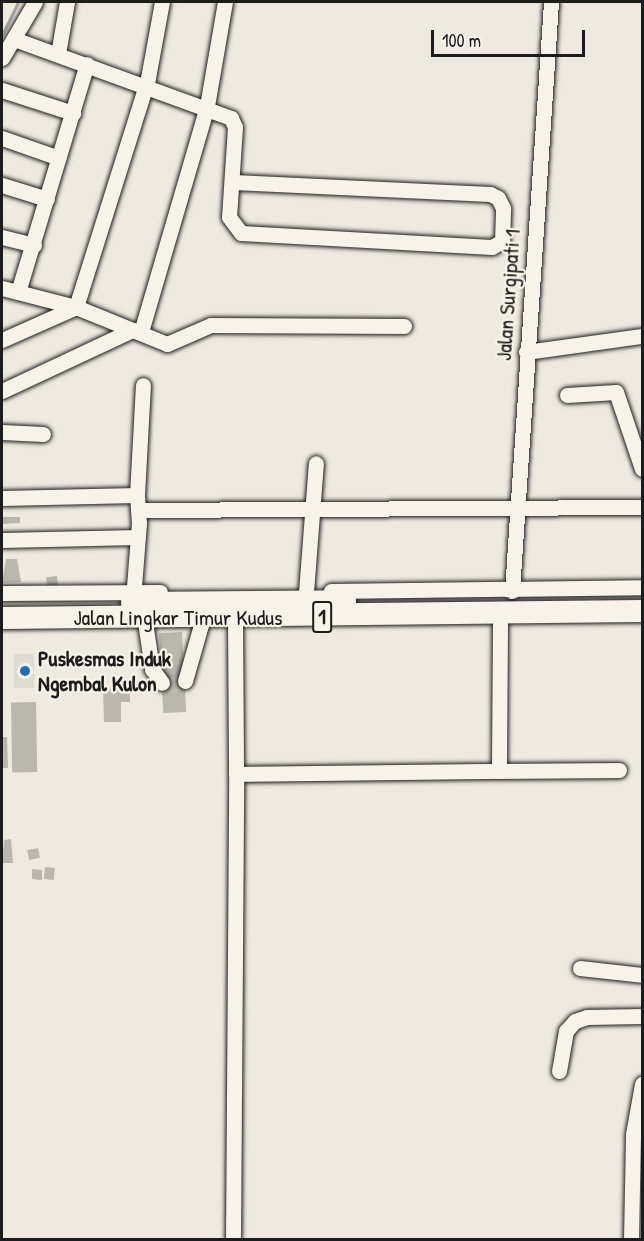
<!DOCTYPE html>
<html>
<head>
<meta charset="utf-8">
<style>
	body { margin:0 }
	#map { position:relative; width:644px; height:1241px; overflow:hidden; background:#eeeae0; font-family:"Patrick Hand",sans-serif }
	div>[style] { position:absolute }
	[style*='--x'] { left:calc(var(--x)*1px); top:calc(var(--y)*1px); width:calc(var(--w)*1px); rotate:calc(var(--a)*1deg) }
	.built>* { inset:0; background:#dedbd1; transform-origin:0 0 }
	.stream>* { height:3px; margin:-1.5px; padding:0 1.5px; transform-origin:1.5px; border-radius:1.5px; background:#a6a39d }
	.building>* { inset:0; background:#bab7af; transform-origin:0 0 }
	.minor-tunnel>* { height:15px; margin-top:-7.5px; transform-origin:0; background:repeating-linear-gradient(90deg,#c4c1b9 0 15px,transparent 0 23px) }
	.roads { filter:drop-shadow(0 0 2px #1c1c1c) drop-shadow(0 0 2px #1c1c1c) }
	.minor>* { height:15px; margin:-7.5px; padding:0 7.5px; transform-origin:7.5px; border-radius:7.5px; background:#f7f3e8 }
	.highway>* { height:22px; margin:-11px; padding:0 11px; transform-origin:11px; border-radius:11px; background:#f7f3e8 }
	.dots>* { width:16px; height:16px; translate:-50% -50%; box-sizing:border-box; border:3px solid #f7f3e8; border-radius:50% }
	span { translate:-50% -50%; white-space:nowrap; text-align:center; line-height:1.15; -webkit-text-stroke:4.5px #f7f3e8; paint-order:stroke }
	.shield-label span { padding:2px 4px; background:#f7f3e8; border:2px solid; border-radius:4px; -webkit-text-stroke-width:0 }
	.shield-label { font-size:21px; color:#1c1c1c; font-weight:700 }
	.street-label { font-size:22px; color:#1c1c1c }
	.poi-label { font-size:22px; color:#1c1c1c; font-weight:700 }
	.left { translate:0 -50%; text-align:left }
	.frame { position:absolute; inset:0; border:3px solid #1c1c1c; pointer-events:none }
	.scale { position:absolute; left:431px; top:30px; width:154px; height:27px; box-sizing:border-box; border:3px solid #1c1c1c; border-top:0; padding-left:8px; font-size:18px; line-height:21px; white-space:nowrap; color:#1c1c1c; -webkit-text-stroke:4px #f7f3e8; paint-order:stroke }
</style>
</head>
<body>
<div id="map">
	<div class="built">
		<i style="left:14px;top:654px;width:20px;height:34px"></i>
	</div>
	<div class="stream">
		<i style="--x:2;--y:35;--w:37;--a:-64"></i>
	</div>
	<div class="building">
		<i style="clip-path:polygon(2px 517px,20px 517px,20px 523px,2px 524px)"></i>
		<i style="clip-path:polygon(6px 559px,17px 559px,21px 582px,2px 583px)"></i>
		<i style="left:57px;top:576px;width:9px;height:11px;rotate:84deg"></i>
		<i style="left:182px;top:632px;width:80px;height:23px;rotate:87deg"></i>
		<i style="clip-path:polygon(130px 688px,130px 702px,121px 702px,121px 722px,104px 722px,103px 689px)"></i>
		<i style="left:36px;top:702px;width:70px;height:25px;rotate:89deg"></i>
		<i style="clip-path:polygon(2px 737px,7px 737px,8px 768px,2px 768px)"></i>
		<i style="clip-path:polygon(11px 839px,13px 863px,2px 863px,4px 840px)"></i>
		<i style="left:38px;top:848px;width:10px;height:11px;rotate:79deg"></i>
		<i style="left:45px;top:867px;width:10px;height:12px;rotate:6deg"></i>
		<i style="clip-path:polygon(32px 869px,42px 870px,42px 880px,32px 879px)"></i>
	</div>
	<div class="minor-tunnel">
		<i style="--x:162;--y:683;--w:7;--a:27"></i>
		<i style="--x:168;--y:686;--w:18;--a:-16"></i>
	</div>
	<div class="roads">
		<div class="minor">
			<i style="--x:14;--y:39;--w:231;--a:20"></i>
			<i style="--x:231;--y:118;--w:10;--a:66"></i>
			<i style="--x:235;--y:127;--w:90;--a:93.8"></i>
			<i style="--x:229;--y:217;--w:20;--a:53"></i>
			<i style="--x:241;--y:233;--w:251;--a:3.2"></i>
			<i style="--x:492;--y:247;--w:12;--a:-31"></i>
			<i style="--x:502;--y:241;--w:33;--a:-88"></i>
			<i style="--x:503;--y:208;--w:11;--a:-117"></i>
			<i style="--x:498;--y:198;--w:9;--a:-153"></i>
			<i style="--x:490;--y:194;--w:257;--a:-177.3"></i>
			<i style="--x:58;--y:54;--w:53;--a:-80.2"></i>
			<i style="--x:2;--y:58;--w:65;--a:-59.5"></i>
			<i style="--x:2;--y:90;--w:75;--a:17.9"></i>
			<i style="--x:2;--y:138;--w:60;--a:19.3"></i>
			<i style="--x:2;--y:185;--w:47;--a:17.3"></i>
			<i style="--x:2;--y:237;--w:33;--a:14"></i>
			<i style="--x:2;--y:288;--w:76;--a:14.4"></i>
			<i style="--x:76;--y:307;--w:98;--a:22.1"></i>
			<i style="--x:167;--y:344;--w:48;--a:-23.4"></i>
			<i style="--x:211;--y:325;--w:193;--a:0.3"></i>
			<i style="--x:18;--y:292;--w:238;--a:-73.2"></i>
			<i style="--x:141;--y:332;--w:235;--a:-73.7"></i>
			<i style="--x:207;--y:106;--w:106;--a:-80.2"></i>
			<i style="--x:2;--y:340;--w:81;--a:-24"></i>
			<i style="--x:76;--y:307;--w:240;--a:-72.5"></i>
			<i style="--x:148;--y:78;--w:77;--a:-79.6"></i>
			<i style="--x:526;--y:352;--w:117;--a:-7.9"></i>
			<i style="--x:2;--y:391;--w:144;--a:-25.1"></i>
			<i style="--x:567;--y:395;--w:49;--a:-3.5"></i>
			<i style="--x:616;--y:392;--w:81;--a:71.3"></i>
			<i style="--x:2;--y:432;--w:41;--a:2.8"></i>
			<i style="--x:137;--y:495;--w:110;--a:-86.9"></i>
			<i style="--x:2;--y:498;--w:135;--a:-1.3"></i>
			<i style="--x:137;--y:495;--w:28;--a:86"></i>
			<i style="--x:139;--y:523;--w:76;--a:94.5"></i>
			<i style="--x:138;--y:510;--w:504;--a:-0.34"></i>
			<i style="--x:2;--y:540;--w:136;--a:-1.3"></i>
			<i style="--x:331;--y:591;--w:311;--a:-0.7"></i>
			<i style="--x:512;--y:591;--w:590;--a:-86.21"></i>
			<i style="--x:306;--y:592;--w:129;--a:-85.6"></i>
			<i style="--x:2;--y:593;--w:158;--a:-0.4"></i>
			<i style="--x:143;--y:608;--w:62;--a:81.6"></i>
			<i style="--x:152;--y:669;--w:17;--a:54"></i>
			<i style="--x:235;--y:618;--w:156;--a:89.6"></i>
			<i style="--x:236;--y:774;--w:263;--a:-0.7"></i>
			<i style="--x:500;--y:624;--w:147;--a:90.4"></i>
			<i style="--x:499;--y:771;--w:120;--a:-0.5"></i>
			<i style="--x:185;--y:681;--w:58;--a:-74.1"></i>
			<i style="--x:201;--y:625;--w:17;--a:-90"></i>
			<i style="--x:580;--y:968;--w:62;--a:6.4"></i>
			<i style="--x:559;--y:1071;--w:41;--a:-80.1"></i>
			<i style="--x:566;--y:1031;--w:13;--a:-48"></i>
			<i style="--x:575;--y:1021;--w:13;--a:-18"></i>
			<i style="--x:587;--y:1017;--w:55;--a:-1"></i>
			<i style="--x:233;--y:1240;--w:466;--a:-89.6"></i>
			<i style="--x:631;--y:1240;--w:106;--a:-88.9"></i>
			<i style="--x:633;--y:1134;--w:51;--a:-79.8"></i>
		</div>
		<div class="highway">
			<i style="--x:132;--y:603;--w:213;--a:-0.5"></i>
			<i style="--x:2;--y:618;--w:640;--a:-0.63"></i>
		</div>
	</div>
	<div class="dots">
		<i style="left:25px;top:671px;background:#1f6fb2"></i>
	</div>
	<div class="shield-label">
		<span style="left:322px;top:617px">1</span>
	</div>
	<div class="street-label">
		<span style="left:508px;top:295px;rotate:-86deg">Jalan Surgipati 1</span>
		<span style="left:178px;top:618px">Jalan Lingkar Timur Kudus</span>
	</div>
	<div class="poi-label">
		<span class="left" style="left:38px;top:671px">Puskesmas Induk<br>Ngembal Kulon</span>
	</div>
	<div class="frame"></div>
	<div class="scale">100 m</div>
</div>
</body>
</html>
